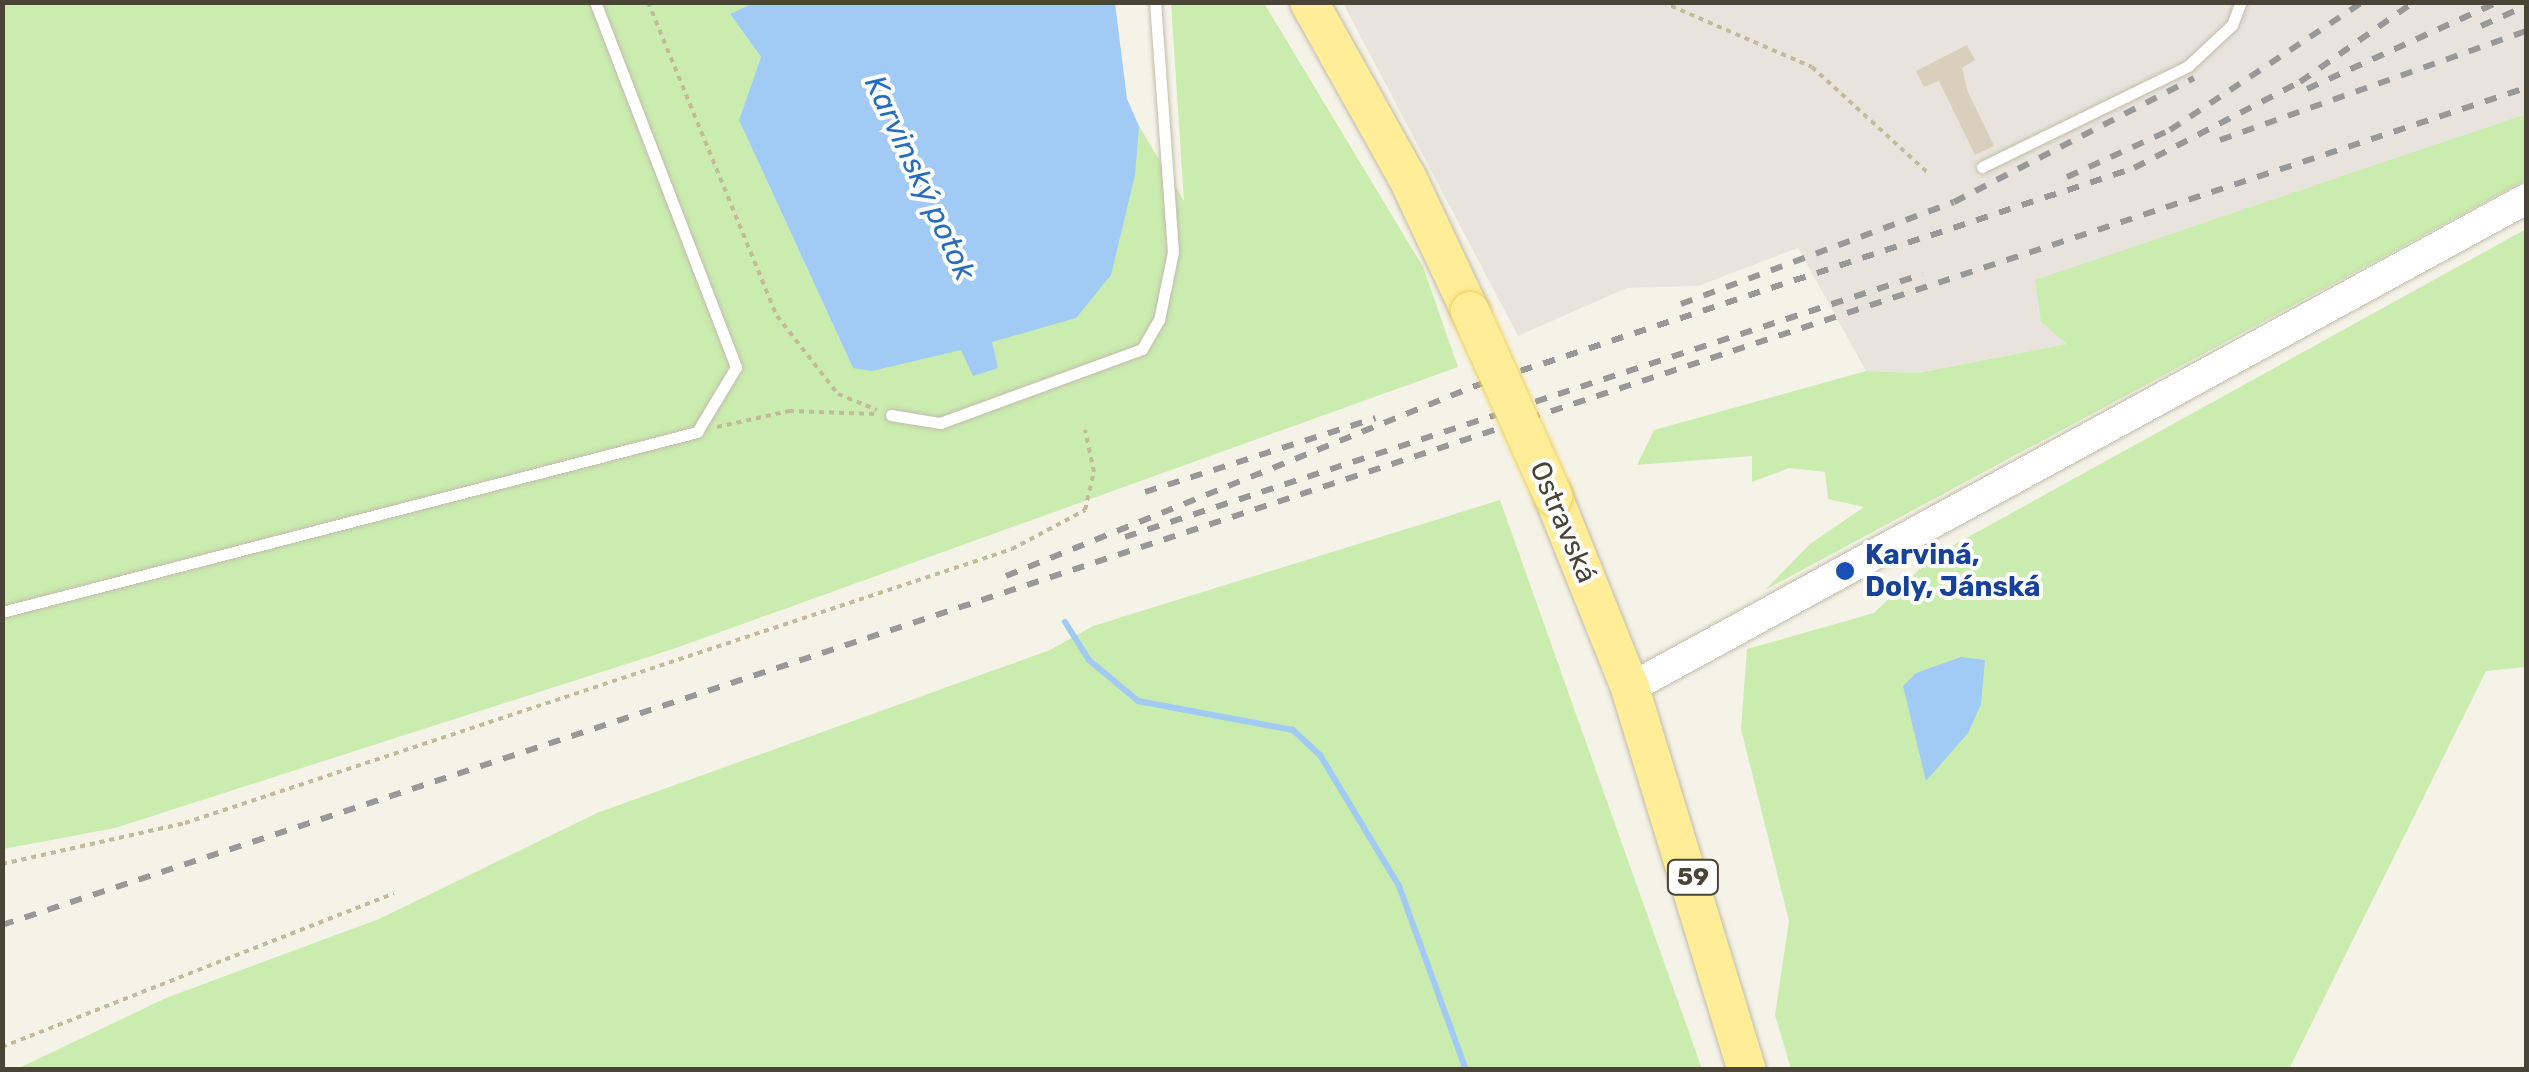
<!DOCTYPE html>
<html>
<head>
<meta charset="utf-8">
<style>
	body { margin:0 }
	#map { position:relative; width:2529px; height:1072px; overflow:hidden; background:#f5f3e8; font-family:Rubik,sans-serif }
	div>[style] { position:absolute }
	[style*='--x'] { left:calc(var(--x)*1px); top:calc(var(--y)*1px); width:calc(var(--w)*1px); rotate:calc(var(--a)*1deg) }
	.industrial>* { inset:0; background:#e8e4dd }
	.green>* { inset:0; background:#caecaf }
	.water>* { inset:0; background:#a1caf5 }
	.stream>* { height:6px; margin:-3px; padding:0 3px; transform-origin:3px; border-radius:3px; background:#a1caf5 }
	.building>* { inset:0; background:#d8d0bd }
	.path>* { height:4px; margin-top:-2px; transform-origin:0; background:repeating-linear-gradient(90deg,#c4ba9a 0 5px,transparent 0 10px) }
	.roads { filter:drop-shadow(0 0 2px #c1bcaa) drop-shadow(0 0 2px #c1bcaa) }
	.service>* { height:11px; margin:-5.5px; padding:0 5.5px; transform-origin:5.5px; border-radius:5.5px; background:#fff }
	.tertiary>* { height:30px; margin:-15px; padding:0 15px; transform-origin:15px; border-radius:15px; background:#fff }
	.primary>* { height:38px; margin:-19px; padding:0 19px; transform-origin:19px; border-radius:19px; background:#ffed97 }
	.rail>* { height:6px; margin-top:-3px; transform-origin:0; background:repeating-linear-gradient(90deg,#989898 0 12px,transparent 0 24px) }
	.bridges { filter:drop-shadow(0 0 2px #ecd160) drop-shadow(0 0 2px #ecd160) }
	.primary-bridge>* { height:38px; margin:-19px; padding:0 19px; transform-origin:19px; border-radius:19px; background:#ffed97 }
	.dots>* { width:28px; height:28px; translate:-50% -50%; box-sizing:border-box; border:5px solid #fff; border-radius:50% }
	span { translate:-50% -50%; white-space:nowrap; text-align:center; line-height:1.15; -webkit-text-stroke:8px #fff; paint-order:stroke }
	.shield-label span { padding:2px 8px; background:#fff; border:2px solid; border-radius:8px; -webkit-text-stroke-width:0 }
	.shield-label { font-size:25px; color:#494436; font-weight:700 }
	.street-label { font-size:28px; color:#494436 }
	.transit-label { font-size:28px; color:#164399; font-weight:700 }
	.left { translate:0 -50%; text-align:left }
	.water-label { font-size:30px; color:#276dbd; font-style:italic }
	.frame { position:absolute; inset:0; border:5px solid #494436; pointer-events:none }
</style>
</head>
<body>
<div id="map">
	<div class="industrial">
		<i style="clip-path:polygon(1343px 3px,2526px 3px,2526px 114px,2464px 135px,2068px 344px,1916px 373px,1866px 371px,1798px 248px,1698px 286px,1627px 288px,1518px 336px)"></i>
	</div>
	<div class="green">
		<i style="clip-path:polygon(3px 3px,756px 3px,730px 14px,761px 57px,739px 120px,853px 368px,1076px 318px,1125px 217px,1139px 126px,1184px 201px,1171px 3px,1264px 3px,1423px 267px,1458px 367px,673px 649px,115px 828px,3px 849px)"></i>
		<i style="clip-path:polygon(2526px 114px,2526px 180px,1765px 590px,1810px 544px,1864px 507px,1828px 499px,1825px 472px,1789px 468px,1752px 482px,1752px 456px,1637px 465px,1654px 430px,1866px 371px,1917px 373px,2067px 344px,2041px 322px,2035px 280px)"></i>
		<i style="clip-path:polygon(2526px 229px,2526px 667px,2486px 671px,2289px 1069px,1791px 1069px,1775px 1015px,1789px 921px,1741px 729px,1747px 649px,1874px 613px,1932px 557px)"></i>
		<i style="clip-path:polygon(1500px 500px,1702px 1069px,17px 1069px,166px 998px,379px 919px,597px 813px,1050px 650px,1093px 626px)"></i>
	</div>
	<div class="water">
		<i style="clip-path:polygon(756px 2px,1115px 3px,1127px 99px,1139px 126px,1135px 175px,1111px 275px,1076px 318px,992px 342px,998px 368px,973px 376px,961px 350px,872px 371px,853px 368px,739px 120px,761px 57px,730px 14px)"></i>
		<i style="clip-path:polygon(1961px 657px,1985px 660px,1981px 704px,1968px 733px,1926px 781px,1903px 686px,1916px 673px)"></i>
	</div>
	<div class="stream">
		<i style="--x:1065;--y:622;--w:45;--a:57.7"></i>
		<i style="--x:1089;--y:660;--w:64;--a:39.9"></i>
		<i style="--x:1138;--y:701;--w:158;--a:10.6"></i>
		<i style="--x:1293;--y:730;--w:37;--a:43"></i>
		<i style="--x:1320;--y:755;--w:153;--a:58.9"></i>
		<i style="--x:1399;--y:886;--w:196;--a:70"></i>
	</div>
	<div class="building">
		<i style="clip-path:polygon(1967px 45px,1975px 60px,1962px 68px,1968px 92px,1994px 146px,1975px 155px,1939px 81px,1924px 87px,1916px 71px)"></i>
	</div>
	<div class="path">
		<i style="--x:648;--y:2;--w:339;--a:67.7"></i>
		<i style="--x:777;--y:316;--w:99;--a:52"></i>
		<i style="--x:838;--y:394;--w:42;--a:22.3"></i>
		<i style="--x:1662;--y:2;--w:163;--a:23.4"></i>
		<i style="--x:1812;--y:67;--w:157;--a:42.4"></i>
		<i style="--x:717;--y:427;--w:74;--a:-12.5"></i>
		<i style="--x:789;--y:411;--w:87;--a:2"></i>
		<i style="--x:2;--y:864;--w:188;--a:-12.6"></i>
		<i style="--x:185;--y:823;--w:871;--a:-18.33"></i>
		<i style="--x:1012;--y:549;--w:83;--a:-28.1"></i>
		<i style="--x:1085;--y:510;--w:39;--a:-77"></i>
		<i style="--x:1094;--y:472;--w:43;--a:-102.1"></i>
		<i style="--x:2;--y:1047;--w:421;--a:-21.4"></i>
	</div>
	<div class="roads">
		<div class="service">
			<i style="--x:1982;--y:167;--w:229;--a:-26.1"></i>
			<i style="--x:2188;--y:66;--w:60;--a:-43"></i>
			<i style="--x:2232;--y:25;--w:25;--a:-69"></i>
			<i style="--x:891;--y:415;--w:50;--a:9.3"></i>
			<i style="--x:940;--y:423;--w:215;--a:-20.1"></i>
			<i style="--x:1142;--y:349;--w:34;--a:-60"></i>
			<i style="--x:1159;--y:320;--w:69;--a:-78.4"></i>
			<i style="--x:1173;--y:252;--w:251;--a:-94.1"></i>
			<i style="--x:2;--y:612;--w:718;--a:-14.52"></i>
			<i style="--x:697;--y:432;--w:76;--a:-59"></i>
			<i style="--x:736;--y:367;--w:391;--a:-111.1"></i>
		</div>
		<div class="tertiary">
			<i style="--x:1630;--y:688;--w:1021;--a:-28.62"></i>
		</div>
		<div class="primary">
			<i style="--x:1309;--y:2;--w:203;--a:60.8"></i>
			<i style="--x:1408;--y:179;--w:146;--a:64.8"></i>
			<i style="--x:1553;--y:496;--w:207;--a:68.1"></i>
			<i style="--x:1630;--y:688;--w:400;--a:73"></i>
		</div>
	</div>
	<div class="rail">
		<i style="--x:2481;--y:26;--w:49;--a:-24"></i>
		<i style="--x:2307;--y:89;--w:210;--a:-24.5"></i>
		<i style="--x:2220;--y:140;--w:325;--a:-19.6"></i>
		<i style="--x:2067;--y:177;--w:113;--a:-24.5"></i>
		<i style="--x:2170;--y:130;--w:232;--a:-33.6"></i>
		<i style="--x:1681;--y:304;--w:291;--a:-20.5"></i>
		<i style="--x:1954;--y:202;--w:270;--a:-27.3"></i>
		<i style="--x:1145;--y:492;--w:242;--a:-17.8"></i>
		<i style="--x:1125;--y:537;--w:840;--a:-18.24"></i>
		<i style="--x:1006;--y:576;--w:506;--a:-22.05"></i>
		<i style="--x:1475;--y:386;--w:694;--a:-18.3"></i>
		<i style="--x:2134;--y:168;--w:187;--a:-27.4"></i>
		<i style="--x:2300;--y:82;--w:139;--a:-35.1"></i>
		<i style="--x:2;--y:925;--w:2659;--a:-18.35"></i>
	</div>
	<div class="bridges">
		<div class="primary-bridge">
			<i style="--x:1470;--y:311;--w:203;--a:65.8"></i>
		</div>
	</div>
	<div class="dots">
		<i style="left:1845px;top:571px;background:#1a4fb4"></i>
	</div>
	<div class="shield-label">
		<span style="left:1693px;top:877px">59</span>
	</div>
	<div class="street-label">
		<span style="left:1563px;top:522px;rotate:67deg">Ostravská</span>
	</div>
	<div class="transit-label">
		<span class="left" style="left:1865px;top:571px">Karviná,<br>Doly, Jánská</span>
	</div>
	<div class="water-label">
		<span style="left:920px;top:178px;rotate:65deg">Karvinský potok</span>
	</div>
	<div class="frame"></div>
</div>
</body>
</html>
